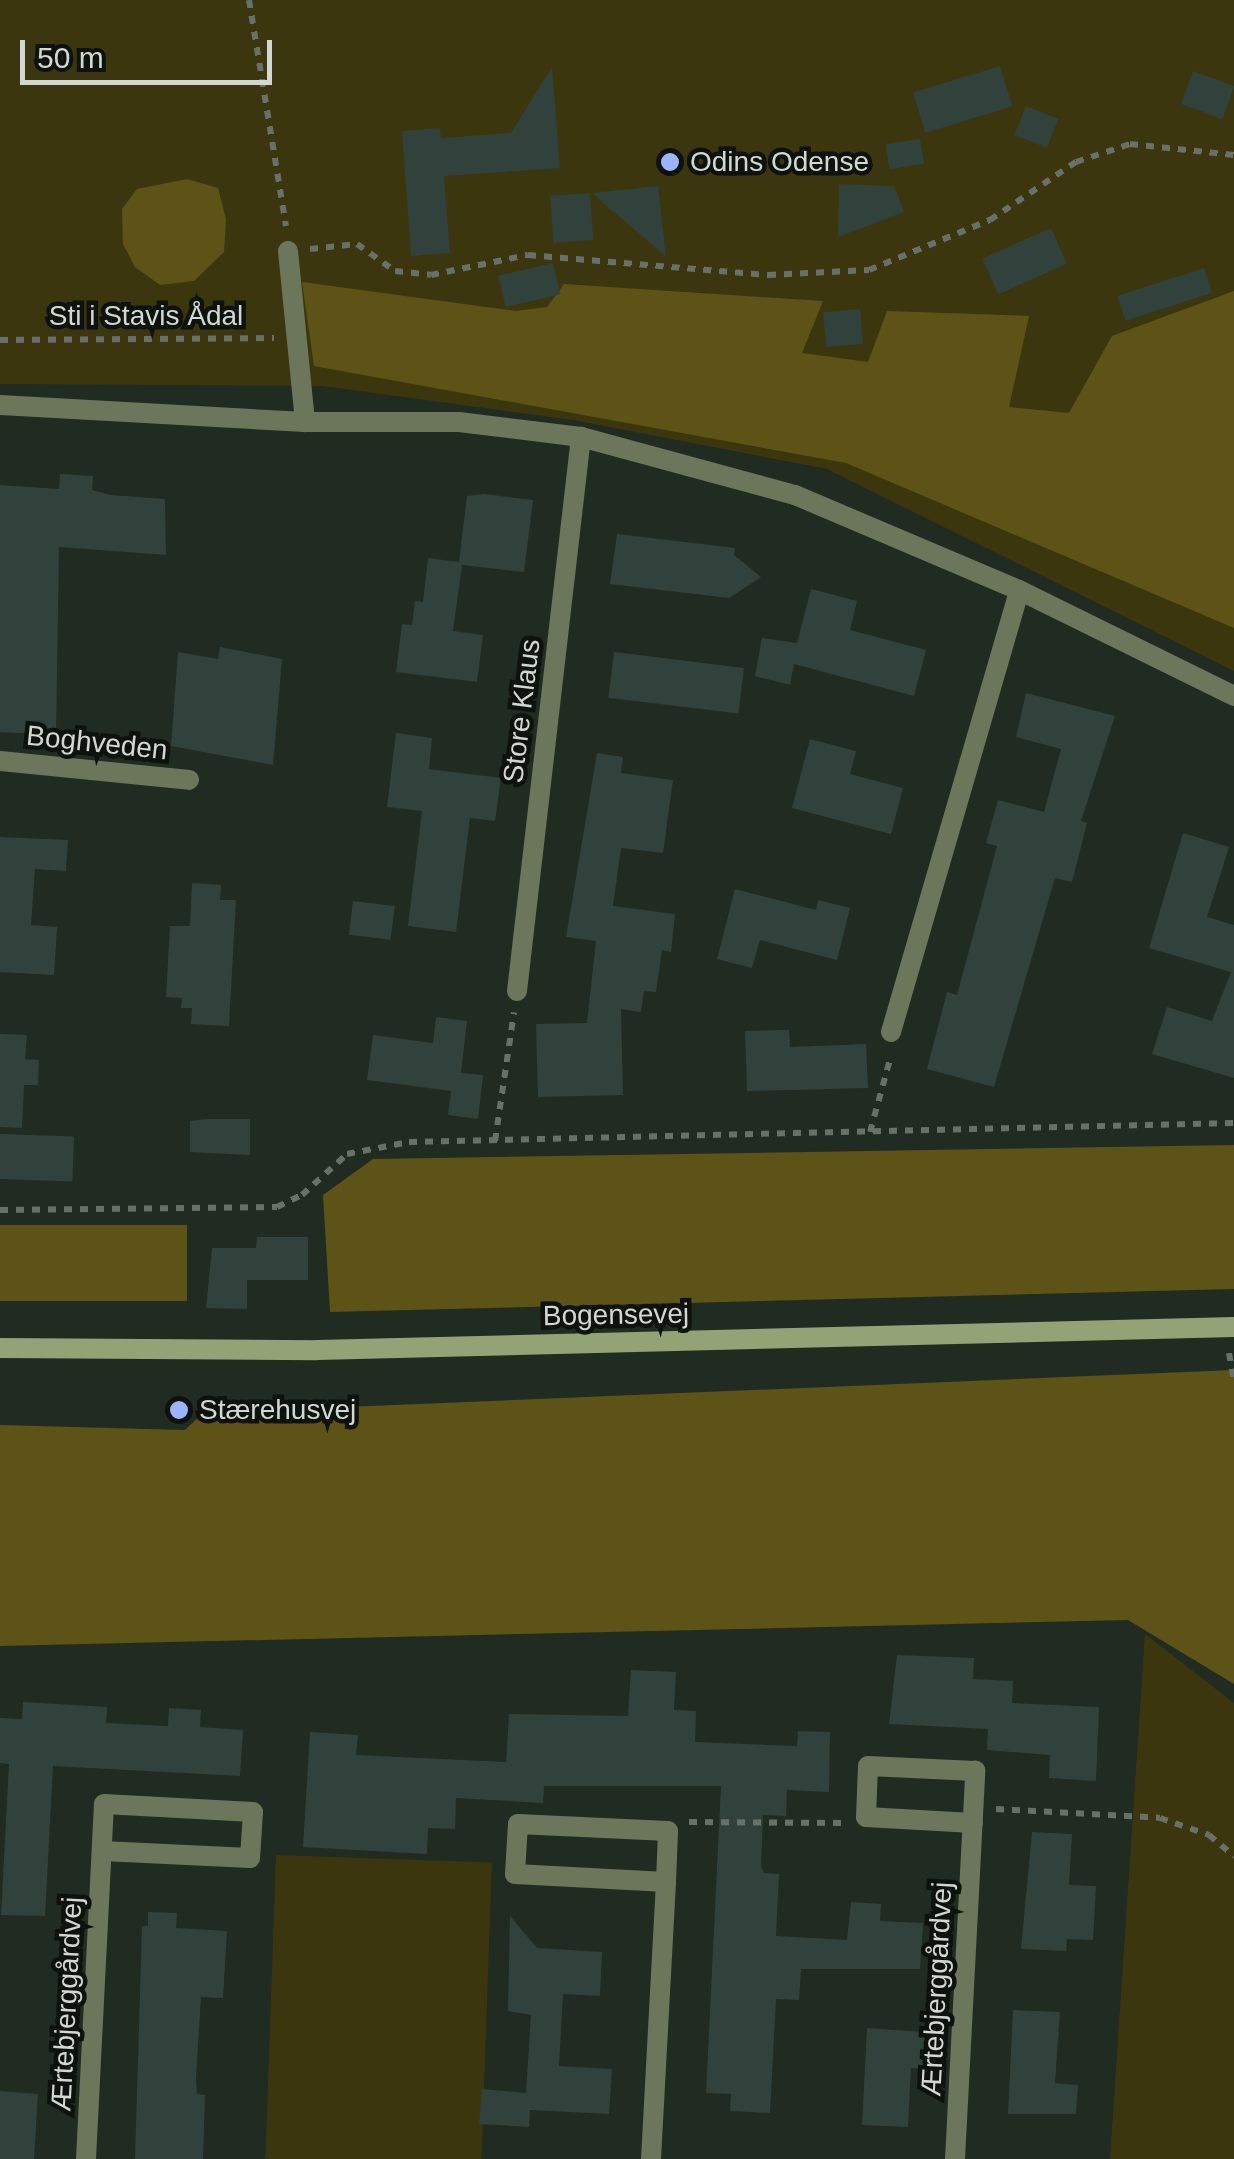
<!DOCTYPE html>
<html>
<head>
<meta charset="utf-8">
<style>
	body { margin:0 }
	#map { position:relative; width:1234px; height:2159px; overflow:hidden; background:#202b21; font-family:Arial,sans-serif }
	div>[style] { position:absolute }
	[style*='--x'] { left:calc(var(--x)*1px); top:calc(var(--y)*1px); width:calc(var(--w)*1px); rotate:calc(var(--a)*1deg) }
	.green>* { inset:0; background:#3c360f; transform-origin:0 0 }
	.forest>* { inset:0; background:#5d5317; transform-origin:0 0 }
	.building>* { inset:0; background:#31423c; transform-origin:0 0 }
	.path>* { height:6px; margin-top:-3px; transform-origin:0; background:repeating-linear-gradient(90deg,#687169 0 8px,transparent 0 16px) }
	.street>* { height:20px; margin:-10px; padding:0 10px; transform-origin:10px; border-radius:10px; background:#6c765a }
	.secondary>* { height:20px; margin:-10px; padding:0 10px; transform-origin:10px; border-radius:10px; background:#93a375 }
	.dots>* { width:28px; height:28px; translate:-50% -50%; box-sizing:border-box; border:5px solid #0d120d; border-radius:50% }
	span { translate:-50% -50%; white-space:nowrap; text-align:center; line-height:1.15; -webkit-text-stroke:9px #0d120d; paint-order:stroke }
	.poi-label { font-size:28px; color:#d1d8d2 }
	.left { translate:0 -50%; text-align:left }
	.street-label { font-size:28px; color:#d1d8d2 }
	.scale { position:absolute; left:20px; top:40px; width:252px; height:45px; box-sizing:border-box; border:5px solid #d1d8d2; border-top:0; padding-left:12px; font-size:30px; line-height:35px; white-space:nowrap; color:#d1d8d2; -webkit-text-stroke:8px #0d120d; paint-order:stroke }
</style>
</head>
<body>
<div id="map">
	<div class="green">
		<i style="clip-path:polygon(0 0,1234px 0,1234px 671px,827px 469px,573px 420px,323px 386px,0 384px)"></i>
		<i style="clip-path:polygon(1145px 1634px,1234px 1703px,1234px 2159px,1110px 2159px)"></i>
		<i style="left:276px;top:1855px;width:216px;height:304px;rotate:2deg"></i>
	</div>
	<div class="forest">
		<i style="clip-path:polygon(187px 179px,218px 188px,226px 219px,224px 252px,194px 281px,160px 285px,135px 267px,123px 244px,122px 209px,137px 189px)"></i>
		<i style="clip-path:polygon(302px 282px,516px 311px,547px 307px,564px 284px,823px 301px,802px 353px,868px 362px,887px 311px,1029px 316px,1009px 407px,1069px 413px,1112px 336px,1234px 291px,1234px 628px,846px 463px,314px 366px)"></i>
		<i style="clip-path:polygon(1234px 1145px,1234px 1289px,330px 1312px,323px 1195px,373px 1159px)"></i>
		<i style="left:0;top:1225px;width:187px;height:76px"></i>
		<i style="clip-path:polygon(1234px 1370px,1234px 1684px,1128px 1620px,0 1646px,0 1425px,185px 1430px,203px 1413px)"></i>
	</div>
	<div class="building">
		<i style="left:1000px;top:66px;width:42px;height:91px;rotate:73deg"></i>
		<i style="clip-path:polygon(552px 67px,560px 168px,444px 176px,450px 253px,411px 256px,402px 131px,440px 128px,441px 138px,511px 133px)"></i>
		<i style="left:1193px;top:71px;width:44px;height:35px;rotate:20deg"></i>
		<i style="left:1026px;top:106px;width:35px;height:31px;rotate:22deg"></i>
		<i style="left:920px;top:139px;width:25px;height:35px;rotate:81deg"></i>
		<i style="clip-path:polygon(839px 184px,894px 186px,904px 212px,838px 237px)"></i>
		<i style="clip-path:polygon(658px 186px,666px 257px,592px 193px)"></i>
		<i style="left:590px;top:193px;width:47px;height:40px;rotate:86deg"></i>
		<i style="left:1051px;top:228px;width:39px;height:75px;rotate:66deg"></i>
		<i style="left:553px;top:263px;width:32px;height:56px;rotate:77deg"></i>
		<i style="left:1204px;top:268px;width:26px;height:91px;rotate:72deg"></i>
		<i style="left:860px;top:309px;width:35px;height:37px;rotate:85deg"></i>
		<i style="clip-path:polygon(60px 474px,93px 476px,92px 490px,111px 495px,165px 499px,166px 555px,59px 547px,56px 735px,0 732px,0 485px,59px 489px)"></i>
		<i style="clip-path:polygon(485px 494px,533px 500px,524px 572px,462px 565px,453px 631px,483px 635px,477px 682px,396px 672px,402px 624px,412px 625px,415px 601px,423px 602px,428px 558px,459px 562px,467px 496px)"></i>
		<i style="clip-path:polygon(617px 534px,735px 548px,734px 555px,761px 577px,729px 598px,610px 584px)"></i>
		<i style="clip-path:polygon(811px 589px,857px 601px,850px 630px,926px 650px,914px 696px,794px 664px,790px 685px,755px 676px,762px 638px,797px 643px)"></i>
		<i style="clip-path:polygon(220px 647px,282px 659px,273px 765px,171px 746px,178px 652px,218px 659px)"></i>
		<i style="left:614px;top:652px;width:131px;height:46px;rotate:7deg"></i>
		<i style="clip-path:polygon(1026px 693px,1115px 716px,1081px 821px,1087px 823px,1072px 882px,1055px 878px,994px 1087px,927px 1069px,947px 992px,957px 995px,997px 846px,986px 843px,998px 800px,1044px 812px,1061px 749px,1016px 737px)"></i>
		<i style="clip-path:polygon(396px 733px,432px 738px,429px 769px,501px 778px,495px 821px,470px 818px,456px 932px,408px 926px,422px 811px,387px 807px)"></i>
		<i style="clip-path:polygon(810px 739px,856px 751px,850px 774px,903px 788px,891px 834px,792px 808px)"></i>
		<i style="clip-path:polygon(597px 753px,623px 757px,621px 773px,673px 780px,663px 853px,621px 848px,613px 906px,675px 914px,671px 952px,662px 950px,656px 992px,644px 991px,641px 1012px,621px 1009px,623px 1095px,538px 1097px,536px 1024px,587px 1023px,596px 941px,566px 937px)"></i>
		<i style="clip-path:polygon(1183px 833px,1229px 847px,1207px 917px,1234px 925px,1234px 1078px,1152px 1054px,1167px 1007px,1212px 1021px,1231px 972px,1149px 948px)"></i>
		<i style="clip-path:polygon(0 837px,68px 840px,66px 871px,35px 869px,31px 925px,57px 927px,54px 975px,0 972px)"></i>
		<i style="clip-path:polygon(192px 883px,221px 885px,220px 900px,236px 900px,229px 1026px,191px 1024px,192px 1008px,181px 1008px,182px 998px,166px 997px,170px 926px,190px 926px)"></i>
		<i style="clip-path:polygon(735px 889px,816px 910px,818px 900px,850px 908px,837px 960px,760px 940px,752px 968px,717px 959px)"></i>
		<i style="left:353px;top:901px;width:42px;height:34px;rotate:7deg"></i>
		<i style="clip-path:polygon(436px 1017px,467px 1021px,461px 1073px,483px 1075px,478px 1119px,448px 1115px,451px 1091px,367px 1080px,373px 1035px,433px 1043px)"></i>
		<i style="clip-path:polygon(789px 1030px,790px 1047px,866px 1044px,868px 1088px,747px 1091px,745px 1031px)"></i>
		<i style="clip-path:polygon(0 1034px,27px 1035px,25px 1059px,39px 1060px,38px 1085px,24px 1085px,22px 1128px,0 1127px)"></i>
		<i style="clip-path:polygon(207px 1119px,250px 1119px,250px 1155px,190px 1152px,190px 1121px)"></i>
		<i style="left:0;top:1134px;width:74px;height:45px;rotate:2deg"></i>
		<i style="clip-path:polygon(257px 1237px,308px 1237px,308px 1280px,247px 1280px,247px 1309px,206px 1308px,212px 1248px,256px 1248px)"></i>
		<i style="clip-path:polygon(897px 1655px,974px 1658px,973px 1679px,1013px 1681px,1012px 1703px,1099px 1707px,1096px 1781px,1049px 1778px,1050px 1755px,987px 1750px,988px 1729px,889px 1724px)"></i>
		<i style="clip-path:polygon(631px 1670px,676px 1672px,674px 1710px,696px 1711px,695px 1742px,797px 1746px,798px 1731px,830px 1732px,829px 1792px,787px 1790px,786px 1816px,763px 1815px,761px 1866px,764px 1873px,779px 1874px,776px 1936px,847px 1940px,851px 1902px,881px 1904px,880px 1921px,923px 1923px,920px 1969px,801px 1969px,799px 2000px,776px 1999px,770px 2113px,730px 2111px,731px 2094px,706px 2093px,721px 1786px,544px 1786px,543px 1803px,456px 1798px,455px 1829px,428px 1828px,427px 1854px,303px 1847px,310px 1732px,358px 1735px,356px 1755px,506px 1762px,509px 1714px,628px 1716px)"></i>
		<i style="clip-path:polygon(23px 1702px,107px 1707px,106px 1723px,168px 1726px,169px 1708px,201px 1710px,200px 1727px,243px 1730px,240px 1776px,53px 1766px,45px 1916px,1px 1915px,9px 1764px,0 1763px,0 1718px,22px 1719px)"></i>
		<i style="clip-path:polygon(1032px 1832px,1072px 1834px,1069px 1885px,1096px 1886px,1093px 1940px,1067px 1939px,1066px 1951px,1021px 1949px)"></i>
		<i style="clip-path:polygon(148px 1912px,177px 1913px,176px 1928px,227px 1931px,223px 1998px,201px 1997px,196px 2078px,197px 2094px,205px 2095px,203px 2159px,135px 2159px,142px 1926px,148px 1926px)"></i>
		<i style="clip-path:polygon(510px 1916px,537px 1948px,602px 1952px,600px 1996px,563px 1994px,559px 2066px,612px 2069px,609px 2114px,530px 2110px,529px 2127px,479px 2124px,482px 2089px,526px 2093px,531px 2015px,508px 2011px)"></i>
		<i style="clip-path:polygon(1013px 2010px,1060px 2012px,1055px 2083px,1078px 2085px,1076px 2114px,1008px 2114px)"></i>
		<i style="clip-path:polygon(867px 2028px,938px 2033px,936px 2070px,911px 2068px,908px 2127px,862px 2125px)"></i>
		<i style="clip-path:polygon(0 2091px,38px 2094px,34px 2159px,0 2159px)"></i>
	</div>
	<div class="path">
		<i style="--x:249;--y:0;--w:229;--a:80.7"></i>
		<i style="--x:310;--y:249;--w:47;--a:-6.1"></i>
		<i style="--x:357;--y:244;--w:47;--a:35.4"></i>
		<i style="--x:395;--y:271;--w:36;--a:6"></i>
		<i style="--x:431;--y:275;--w:99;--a:-11.7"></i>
		<i style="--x:528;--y:255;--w:241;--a:4.8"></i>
		<i style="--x:768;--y:275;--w:101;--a:-2.8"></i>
		<i style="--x:869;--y:270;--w:131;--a:-22.5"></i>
		<i style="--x:990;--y:220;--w:104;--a:-34"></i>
		<i style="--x:1076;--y:162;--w:57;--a:-18.4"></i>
		<i style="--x:1130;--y:144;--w:105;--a:6"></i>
		<i style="--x:0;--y:340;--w:274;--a:-0.4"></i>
		<i style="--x:870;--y:1132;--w:79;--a:-74.6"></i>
		<i style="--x:495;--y:1141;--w:130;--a:-81.6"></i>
		<i style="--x:0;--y:1210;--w:277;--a:-0.6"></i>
		<i style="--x:277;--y:1207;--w:28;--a:-26"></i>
		<i style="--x:302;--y:1195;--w:61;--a:-42.3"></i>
		<i style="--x:347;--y:1154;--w:63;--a:-11"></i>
		<i style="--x:409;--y:1142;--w:825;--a:-1.32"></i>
		<i style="--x:1229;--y:1353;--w:29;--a:80"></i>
		<i style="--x:996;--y:1809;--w:164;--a:3.1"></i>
		<i style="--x:1160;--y:1818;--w:52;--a:19.1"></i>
		<i style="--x:1209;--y:1835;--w:33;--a:40"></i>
		<i style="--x:689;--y:1822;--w:156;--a:0.4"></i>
	</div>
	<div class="street">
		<i style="--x:288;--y:251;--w:172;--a:84.3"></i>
		<i style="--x:0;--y:405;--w:305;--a:3.2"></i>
		<i style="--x:305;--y:422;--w:154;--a:0"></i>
		<i style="--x:459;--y:422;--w:123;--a:7"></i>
		<i style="--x:581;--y:437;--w:222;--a:15.2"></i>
		<i style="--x:795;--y:495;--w:243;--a:23"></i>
		<i style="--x:1019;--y:590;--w:240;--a:26.2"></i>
		<i style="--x:0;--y:761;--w:190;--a:5.7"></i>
		<i style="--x:517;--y:991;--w:558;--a:-83.41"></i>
		<i style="--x:891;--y:1032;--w:460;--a:-73.8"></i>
		<i style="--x:518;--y:1824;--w:150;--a:2.7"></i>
		<i style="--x:668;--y:1831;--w:51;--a:92.2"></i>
		<i style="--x:666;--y:1882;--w:151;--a:-177"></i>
		<i style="--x:515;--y:1874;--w:50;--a:-86.6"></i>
		<i style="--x:86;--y:2159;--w:355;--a:-87.1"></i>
		<i style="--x:104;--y:1804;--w:149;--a:3.1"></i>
		<i style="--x:253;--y:1812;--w:46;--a:93.7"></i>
		<i style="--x:250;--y:1858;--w:148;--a:-177.3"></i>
		<i style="--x:651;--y:2159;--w:277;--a:-86.9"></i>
		<i style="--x:955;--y:2159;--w:389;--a:-87"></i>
		<i style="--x:975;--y:1771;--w:107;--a:-177.3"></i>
		<i style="--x:868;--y:1766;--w:51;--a:92.2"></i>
		<i style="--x:866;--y:1817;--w:107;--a:3.2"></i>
	</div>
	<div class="secondary">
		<i style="--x:0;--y:1348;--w:317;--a:0.4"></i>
		<i style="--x:317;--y:1350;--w:917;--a:-1.44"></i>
	</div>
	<div class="dots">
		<i style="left:670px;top:162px;background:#9cb4fd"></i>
		<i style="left:179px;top:1410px;background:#9cb4fd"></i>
	</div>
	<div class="poi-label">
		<span class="left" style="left:690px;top:162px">Odins Odense</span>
		<span class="left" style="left:199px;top:1410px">Stærehusvej</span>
	</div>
	<div class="street-label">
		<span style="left:146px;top:316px">Sti i Stavis Ådal</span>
		<span style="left:522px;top:711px;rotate:-83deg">Store Klaus</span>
		<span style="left:97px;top:743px;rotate:6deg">Boghveden</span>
		<span style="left:616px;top:1315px;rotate:-1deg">Bogensevej</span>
		<span style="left:937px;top:1989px;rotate:-87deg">Ærtebjerggårdvej</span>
		<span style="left:67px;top:2004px;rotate:-87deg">Ærtebjerggårdvej</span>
	</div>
	<div class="scale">50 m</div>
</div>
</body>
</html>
